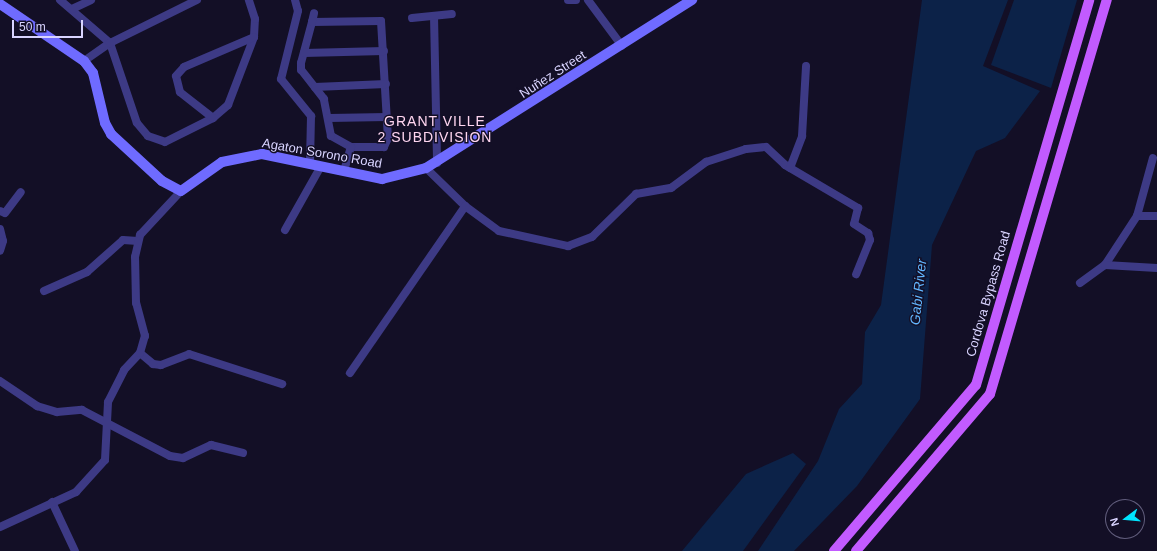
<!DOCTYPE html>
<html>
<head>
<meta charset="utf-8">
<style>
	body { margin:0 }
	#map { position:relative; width:1157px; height:551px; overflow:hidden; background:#130f26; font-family:Helvetica,sans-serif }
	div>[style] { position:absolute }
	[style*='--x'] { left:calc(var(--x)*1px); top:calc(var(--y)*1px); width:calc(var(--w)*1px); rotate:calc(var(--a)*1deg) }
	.water>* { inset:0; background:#0c2248 }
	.street>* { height:8px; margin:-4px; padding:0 4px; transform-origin:4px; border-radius:4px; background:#3d3a85 }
	.secondary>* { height:10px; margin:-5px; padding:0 5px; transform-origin:5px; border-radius:5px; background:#6f6bff }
	.primary>* { height:10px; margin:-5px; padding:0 5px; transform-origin:5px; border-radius:5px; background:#c25bff }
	span { translate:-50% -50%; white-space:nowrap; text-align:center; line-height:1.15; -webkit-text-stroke:3px #130f26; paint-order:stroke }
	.street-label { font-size:13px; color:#d9d4ff }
	.neighbourhood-label { font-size:14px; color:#ffd6f0; letter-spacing:1px }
	.water-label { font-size:14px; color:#62b6ff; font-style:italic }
	.north { position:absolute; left:1105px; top:499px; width:40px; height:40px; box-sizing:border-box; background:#130f26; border:1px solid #625e7d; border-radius:50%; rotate:254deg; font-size:11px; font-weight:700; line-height:16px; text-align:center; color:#d9d4ff }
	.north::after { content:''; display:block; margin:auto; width:14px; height:18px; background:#00e5ff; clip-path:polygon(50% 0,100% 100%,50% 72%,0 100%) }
	.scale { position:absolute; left:12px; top:20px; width:71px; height:18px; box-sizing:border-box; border:2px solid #d9d4ff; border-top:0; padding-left:5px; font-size:12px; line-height:14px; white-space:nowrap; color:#d9d4ff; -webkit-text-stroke:3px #130f26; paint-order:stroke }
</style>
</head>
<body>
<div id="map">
	<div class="water">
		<i style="clip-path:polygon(922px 0,1008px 0,983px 66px,1040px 91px,1005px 138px,976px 151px,932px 245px,920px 399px,857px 486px,794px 551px,758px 551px,818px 461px,839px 409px,862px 384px,865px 332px,881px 305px)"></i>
		<i style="clip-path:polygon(1014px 0,1077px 0,1051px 88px,991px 65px)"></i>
		<i style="clip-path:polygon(793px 453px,806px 464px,743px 551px,682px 551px,746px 474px)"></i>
	</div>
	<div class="street">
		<i style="--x:60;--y:0;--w:66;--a:40.7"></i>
		<i style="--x:110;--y:43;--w:84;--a:71.4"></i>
		<i style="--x:137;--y:123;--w:17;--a:50"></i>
		<i style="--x:148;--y:136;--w:18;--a:19"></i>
		<i style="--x:165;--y:142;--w:54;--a:-26.6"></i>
		<i style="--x:213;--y:118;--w:20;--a:-41"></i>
		<i style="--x:228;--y:105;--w:73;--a:-69.1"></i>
		<i style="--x:254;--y:37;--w:18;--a:-87"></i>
		<i style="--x:255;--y:19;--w:20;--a:-108"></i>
		<i style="--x:295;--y:0;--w:11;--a:75"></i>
		<i style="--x:298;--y:11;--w:70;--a:104"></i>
		<i style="--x:281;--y:79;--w:48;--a:51"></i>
		<i style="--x:311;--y:116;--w:48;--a:91.2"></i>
		<i style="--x:568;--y:0;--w:8;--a:0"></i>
		<i style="--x:588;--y:0;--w:57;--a:53.5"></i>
		<i style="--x:72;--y:9;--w:21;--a:-25"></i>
		<i style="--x:434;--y:16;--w:147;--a:88.8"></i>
		<i style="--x:412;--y:18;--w:40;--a:-5.7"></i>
		<i style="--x:312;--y:22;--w:69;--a:-0.8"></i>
		<i style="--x:381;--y:21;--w:117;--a:86.6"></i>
		<i style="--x:388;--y:138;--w:10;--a:114"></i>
		<i style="--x:384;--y:147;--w:33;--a:180"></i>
		<i style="--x:351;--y:147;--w:23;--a:-151"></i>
		<i style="--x:331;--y:136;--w:38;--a:-101"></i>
		<i style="--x:324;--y:99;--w:37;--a:-128"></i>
		<i style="--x:301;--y:70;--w:7;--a:-90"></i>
		<i style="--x:301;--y:63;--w:42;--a:-75"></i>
		<i style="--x:312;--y:22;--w:9;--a:-77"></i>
		<i style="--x:304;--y:53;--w:80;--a:-1.4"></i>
		<i style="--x:84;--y:61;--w:32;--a:-35"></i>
		<i style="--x:110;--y:43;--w:97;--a:-26.3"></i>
		<i style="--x:315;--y:87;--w:71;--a:-2.4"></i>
		<i style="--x:213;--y:118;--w:42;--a:-141.8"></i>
		<i style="--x:180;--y:92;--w:16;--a:-104"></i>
		<i style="--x:176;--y:76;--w:12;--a:-48"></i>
		<i style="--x:184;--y:67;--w:76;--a:-23.2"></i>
		<i style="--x:329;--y:118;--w:58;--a:-1"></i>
		<i style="--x:426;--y:168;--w:54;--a:44.3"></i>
		<i style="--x:465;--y:206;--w:42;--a:36.3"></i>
		<i style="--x:499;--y:231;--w:71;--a:12.3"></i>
		<i style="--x:568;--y:246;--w:26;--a:-21"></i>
		<i style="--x:592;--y:237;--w:62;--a:-44.3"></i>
		<i style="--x:636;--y:194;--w:36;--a:-10"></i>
		<i style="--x:671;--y:188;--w:44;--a:-36.6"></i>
		<i style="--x:706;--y:162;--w:42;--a:-18"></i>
		<i style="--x:746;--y:149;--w:20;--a:-6"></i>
		<i style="--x:766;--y:147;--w:26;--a:43"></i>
		<i style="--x:785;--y:165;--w:85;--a:30.5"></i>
		<i style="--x:858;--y:208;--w:16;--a:104"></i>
		<i style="--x:854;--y:224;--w:17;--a:33"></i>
		<i style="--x:868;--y:233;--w:7;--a:74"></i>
		<i style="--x:870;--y:240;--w:37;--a:112"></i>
		<i style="--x:790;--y:168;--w:34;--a:-69"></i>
		<i style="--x:802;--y:136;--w:70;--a:-86.7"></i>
		<i style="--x:344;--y:171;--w:25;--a:-74"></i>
		<i style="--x:0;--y:211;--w:5;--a:22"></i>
		<i style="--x:5;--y:213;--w:26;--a:-53"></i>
		<i style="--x:1137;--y:216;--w:20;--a:0"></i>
		<i style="--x:0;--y:229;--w:12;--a:76"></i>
		<i style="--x:3;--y:241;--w:10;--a:107"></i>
		<i style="--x:285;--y:230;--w:71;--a:-60.6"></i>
		<i style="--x:1105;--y:265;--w:59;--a:-56.9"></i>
		<i style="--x:1137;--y:216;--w:60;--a:-74.6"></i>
		<i style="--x:1080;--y:283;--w:31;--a:-36"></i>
		<i style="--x:1105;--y:265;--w:52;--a:3.3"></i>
		<i style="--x:44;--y:291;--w:47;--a:-23.8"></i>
		<i style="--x:87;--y:272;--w:48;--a:-41.6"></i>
		<i style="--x:123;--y:240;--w:15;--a:4"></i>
		<i style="--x:140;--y:353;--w:17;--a:40"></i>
		<i style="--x:153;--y:364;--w:8;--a:7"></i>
		<i style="--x:161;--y:365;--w:30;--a:-21"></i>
		<i style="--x:189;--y:354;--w:98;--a:17.9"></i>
		<i style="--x:350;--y:373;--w:203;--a:-55.4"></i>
		<i style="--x:0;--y:381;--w:45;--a:34"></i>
		<i style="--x:37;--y:406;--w:21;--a:17"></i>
		<i style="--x:57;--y:412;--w:25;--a:-5"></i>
		<i style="--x:82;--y:410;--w:99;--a:27.6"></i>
		<i style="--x:170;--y:456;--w:13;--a:9"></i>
		<i style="--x:183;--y:458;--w:31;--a:-25"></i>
		<i style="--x:211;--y:445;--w:33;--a:14"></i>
		<i style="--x:52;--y:502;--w:54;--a:64.9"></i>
		<i style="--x:0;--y:527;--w:84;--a:-24.7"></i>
		<i style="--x:76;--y:492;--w:43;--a:-47.8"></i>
		<i style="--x:105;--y:460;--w:58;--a:-87"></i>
		<i style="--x:108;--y:402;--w:36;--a:-63"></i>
		<i style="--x:124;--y:370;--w:23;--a:-47"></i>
		<i style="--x:140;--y:353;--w:18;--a:-74"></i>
		<i style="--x:145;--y:336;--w:34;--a:-105"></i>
		<i style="--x:136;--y:303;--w:46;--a:-91.2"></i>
		<i style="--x:135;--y:257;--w:23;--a:-77"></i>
		<i style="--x:140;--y:235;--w:60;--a:-47"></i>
	</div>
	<div class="secondary">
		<i style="--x:0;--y:4;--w:102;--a:34.2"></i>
		<i style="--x:84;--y:61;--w:15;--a:53"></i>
		<i style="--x:93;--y:73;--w:51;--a:76.5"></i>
		<i style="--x:105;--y:123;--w:13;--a:61"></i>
		<i style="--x:111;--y:134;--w:69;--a:42.7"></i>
		<i style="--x:162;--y:181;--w:21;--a:28"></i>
		<i style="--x:181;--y:191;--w:50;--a:-35.3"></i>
		<i style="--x:222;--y:162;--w:41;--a:-11.3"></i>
		<i style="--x:262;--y:154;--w:123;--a:11.8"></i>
		<i style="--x:382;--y:179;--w:45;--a:-14"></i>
		<i style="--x:426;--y:168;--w:315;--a:-32.3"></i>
	</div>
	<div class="primary">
		<i style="--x:834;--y:551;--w:218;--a:-49.5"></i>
		<i style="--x:976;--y:385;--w:401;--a:-73.6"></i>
		<i style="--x:856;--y:551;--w:206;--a:-49.5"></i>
		<i style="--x:990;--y:394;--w:411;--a:-73.5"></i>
	</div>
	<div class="street-label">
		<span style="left:553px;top:75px;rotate:-33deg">Nuñez Street</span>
		<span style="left:322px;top:154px;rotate:10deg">Agaton Sorono Road</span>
		<span style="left:989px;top:294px;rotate:-74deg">Cordova Bypass Road</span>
	</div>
	<div class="neighbourhood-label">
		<span style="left:435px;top:129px">GRANT VILLE<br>2 SUBDIVISION</span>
	</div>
	<div class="water-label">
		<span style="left:918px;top:292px;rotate:-84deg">Gabi River</span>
	</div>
	<div class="north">N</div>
	<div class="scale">50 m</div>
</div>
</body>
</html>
